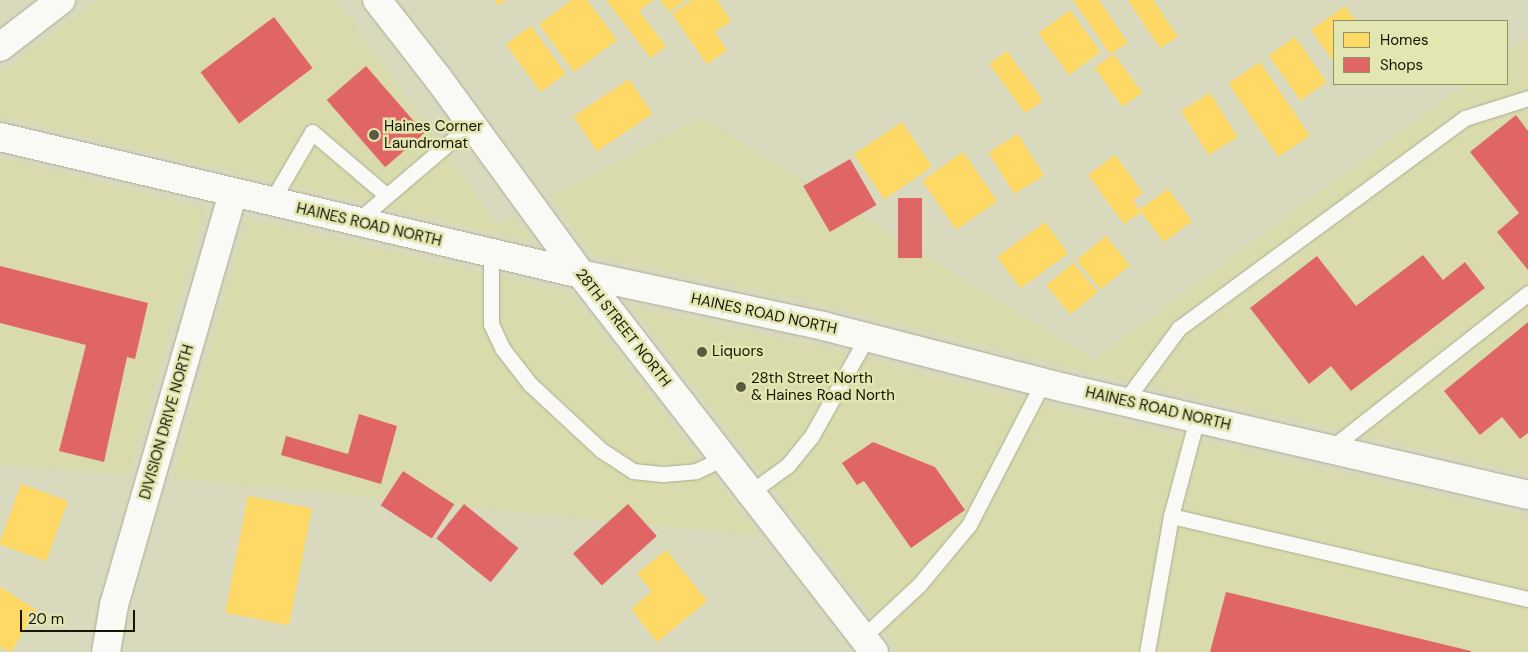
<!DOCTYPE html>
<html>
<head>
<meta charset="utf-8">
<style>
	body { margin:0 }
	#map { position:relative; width:1528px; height:652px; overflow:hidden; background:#d8d9bd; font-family:"DM Sans",sans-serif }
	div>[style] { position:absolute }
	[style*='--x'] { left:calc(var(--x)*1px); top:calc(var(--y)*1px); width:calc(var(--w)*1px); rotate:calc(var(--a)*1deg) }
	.built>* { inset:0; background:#d9dbac }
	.homes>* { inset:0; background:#ffd966; transform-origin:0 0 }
	.shops>* { inset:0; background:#e06666; transform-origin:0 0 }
	.roads { filter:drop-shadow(0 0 1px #abab95) drop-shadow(0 0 1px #abab95) }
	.service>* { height:15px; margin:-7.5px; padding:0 7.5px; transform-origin:7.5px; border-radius:7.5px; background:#f9f9f5 }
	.minor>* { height:28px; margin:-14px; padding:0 14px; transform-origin:14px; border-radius:14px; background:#f9f9f5 }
	.tertiary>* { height:28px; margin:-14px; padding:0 14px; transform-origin:14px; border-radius:14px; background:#f9f9f5 }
	.dots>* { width:14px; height:14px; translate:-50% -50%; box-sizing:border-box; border:2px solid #e3e6b0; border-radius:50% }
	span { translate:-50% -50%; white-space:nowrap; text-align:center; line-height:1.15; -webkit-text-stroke:5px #e3e6b0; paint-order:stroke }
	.poi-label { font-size:15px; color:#151502 }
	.left { translate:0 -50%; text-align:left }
	.street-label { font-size:15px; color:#151502 }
	.legend { position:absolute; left:1333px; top:20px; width:175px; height:65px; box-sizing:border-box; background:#e3e6b0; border:1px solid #91926a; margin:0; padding:6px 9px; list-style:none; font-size:15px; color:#151502 }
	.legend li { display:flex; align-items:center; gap:10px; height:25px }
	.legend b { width:25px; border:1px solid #91926a }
	.scale { position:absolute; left:20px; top:610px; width:115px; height:22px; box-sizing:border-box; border:2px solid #151502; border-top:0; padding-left:6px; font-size:15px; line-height:18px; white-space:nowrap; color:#151502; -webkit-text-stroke:4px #e3e6b0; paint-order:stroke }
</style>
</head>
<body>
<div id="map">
	<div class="built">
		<i style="clip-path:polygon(97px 0,337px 0,498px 225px,514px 216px,533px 242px,237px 173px,219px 166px,218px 168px,0 116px,0 74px)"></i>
		<i style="clip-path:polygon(1528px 37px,1528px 474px,1067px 367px,825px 305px,592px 255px,550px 197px,701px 117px,1094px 359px,1465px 84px,1507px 84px,1507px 52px)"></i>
		<i style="clip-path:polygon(0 158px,206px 208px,129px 475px,0 465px)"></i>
		<i style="clip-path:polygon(247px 218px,570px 293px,760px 536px,172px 478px)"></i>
		<i style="clip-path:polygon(631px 306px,820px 347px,1063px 409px,1528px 516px,1528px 652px,900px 652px)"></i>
	</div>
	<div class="homes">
		<i style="clip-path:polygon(495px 0,507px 0,498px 5px)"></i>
		<i style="clip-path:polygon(572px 0,587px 0,617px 40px,574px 72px,539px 24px)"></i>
		<i style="clip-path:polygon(606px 0,653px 0,639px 11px,666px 46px,651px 58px)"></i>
		<i style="clip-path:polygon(660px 0,685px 0,669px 12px)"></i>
		<i style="clip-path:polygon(692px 0,717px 0,731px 21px,715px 32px,727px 50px,707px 64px,672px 14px)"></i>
		<i style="clip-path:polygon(1073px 0,1099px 0,1128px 43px,1110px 54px)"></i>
		<i style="clip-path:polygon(1128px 0,1153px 0,1178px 37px,1160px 48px)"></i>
		<i style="clip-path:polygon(1345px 6px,1356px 21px,1334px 21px,1334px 62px,1311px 30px)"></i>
		<i style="left:1070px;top:10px;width:52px;height:39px;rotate:54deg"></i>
		<i style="left:531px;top:26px;width:59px;height:31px;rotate:54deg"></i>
		<i style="left:1295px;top:37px;width:55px;height:32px;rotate:55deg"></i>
		<i style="left:1007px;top:51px;width:61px;height:22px;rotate:54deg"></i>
		<i style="left:1114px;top:54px;width:48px;height:24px;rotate:54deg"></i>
		<i style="left:1260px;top:62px;width:89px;height:38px;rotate:56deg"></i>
		<i style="left:629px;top:79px;width:42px;height:67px;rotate:56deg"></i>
		<i style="left:1210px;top:93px;width:52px;height:34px;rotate:58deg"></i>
		<i style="left:902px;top:122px;width:54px;height:58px;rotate:56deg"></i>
		<i style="left:1018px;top:134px;width:49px;height:35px;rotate:58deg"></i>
		<i style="left:963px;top:152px;width:60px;height:50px;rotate:55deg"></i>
		<i style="clip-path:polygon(1115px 155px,1143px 193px,1133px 200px,1139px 210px,1168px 189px,1192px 221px,1164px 242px,1141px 212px,1124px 224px,1088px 175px)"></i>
		<i style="left:1045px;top:222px;width:39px;height:59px;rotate:54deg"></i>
		<i style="left:1106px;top:236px;width:38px;height:38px;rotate:51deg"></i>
		<i style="left:1073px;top:263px;width:38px;height:35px;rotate:50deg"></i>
		<i style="left:21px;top:484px;width:50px;height:64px;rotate:20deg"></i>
		<i style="left:248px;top:496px;width:65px;height:119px;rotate:11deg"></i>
		<i style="clip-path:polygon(666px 550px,707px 601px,657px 642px,631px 609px,652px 591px,637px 574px)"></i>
		<i style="clip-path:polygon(0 587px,37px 610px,11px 652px,0 647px)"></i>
	</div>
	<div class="shops">
		<i style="left:274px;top:17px;width:64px;height:92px;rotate:53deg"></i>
		<i style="left:366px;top:66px;width:89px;height:52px;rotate:49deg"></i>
		<i style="clip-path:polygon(1516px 115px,1528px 131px,1528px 270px,1497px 232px,1519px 213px,1470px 152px)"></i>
		<i style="left:850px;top:159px;width:53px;height:54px;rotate:60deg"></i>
		<i style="left:898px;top:198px;width:24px;height:60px"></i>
		<i style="clip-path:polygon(1423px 255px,1443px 280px,1465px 262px,1485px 288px,1351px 391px,1331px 366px,1309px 384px,1250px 308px,1317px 256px,1356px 306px)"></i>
		<i style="clip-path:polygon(0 266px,148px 303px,135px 359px,127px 357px,104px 462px,59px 451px,86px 345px,0 323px)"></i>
		<i style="clip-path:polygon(1528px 322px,1528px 433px,1520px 439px,1502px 417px,1480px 435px,1444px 391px)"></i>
		<i style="clip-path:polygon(359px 414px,397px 426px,381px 484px,281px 455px,286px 436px,348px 454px)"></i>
		<i style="clip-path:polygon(873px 442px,935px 467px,965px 510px,911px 548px,864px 481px,857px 485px,842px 463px)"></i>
		<i style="left:403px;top:471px;width:61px;height:41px;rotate:33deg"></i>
		<i style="left:464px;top:504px;width:70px;height:44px;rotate:39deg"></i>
		<i style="left:628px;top:504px;width:43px;height:74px;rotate:48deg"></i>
		<i style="clip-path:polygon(1226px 592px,1471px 651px,1471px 652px,1210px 652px)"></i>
	</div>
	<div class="roads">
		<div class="service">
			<i style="--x:271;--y:202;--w:81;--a:-59.6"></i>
			<i style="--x:312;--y:132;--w:97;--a:40.4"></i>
			<i style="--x:356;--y:222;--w:151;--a:-40.4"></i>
			<i style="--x:491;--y:254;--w:70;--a:90"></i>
			<i style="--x:491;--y:324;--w:26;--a:65"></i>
			<i style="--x:502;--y:348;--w:46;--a:52.1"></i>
			<i style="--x:530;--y:384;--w:97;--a:42.9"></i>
			<i style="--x:601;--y:450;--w:38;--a:33"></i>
			<i style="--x:633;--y:471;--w:31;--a:6"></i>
			<i style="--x:664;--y:474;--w:32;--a:-5"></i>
			<i style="--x:696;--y:471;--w:31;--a:-25"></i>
			<i style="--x:1125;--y:401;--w:91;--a:-53.5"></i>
			<i style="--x:1179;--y:328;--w:355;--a:-36.3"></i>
			<i style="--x:1465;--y:118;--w:66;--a:-17.6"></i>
			<i style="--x:1330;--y:449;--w:252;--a:-38.2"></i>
			<i style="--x:751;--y:492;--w:46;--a:-36.1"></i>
			<i style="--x:788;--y:465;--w:36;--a:-51"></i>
			<i style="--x:811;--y:437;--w:115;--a:-60.8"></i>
			<i style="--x:1171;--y:516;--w:101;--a:-75.1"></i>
			<i style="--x:863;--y:637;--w:76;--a:-42.9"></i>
			<i style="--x:919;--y:585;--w:78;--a:-50.2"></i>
			<i style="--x:969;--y:525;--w:161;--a:-62.6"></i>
			<i style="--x:1147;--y:652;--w:138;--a:-80"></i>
			<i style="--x:1171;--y:516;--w:367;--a:13.1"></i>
		</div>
		<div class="minor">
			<i style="--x:106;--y:652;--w:48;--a:-80.3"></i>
			<i style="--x:114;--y:605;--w:428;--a:-73.9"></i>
		</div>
		<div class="tertiary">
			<i style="--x:377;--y:0;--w:99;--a:52"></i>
			<i style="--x:438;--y:78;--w:243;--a:53.9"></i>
			<i style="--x:581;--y:274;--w:478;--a:52.2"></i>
			<i style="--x:0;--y:47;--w:77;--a:-37.6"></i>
			<i style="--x:0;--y:137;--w:597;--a:13.27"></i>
			<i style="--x:581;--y:274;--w:248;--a:12.1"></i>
			<i style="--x:823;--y:326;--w:250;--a:14.4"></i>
			<i style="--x:1065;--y:388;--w:475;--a:13"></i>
		</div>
	</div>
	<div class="dots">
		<i style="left:374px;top:135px;background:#595a43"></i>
		<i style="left:702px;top:352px;background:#595a43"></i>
		<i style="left:741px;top:387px;background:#595a43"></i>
	</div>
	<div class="poi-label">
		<span class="left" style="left:384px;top:135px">Haines Corner<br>Laundromat</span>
		<span class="left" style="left:712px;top:352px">Liquors</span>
		<span class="left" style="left:751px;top:387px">28th Street North<br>&amp; Haines Road North</span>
	</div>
	<div class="street-label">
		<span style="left:369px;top:225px;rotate:13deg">HAINES ROAD NORTH</span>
		<span style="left:764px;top:314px;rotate:12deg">HAINES ROAD NORTH</span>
		<span style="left:623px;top:328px;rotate:52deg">28TH STREET NORTH</span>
		<span style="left:1158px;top:409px;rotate:13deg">HAINES ROAD NORTH</span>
		<span style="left:167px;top:422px;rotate:-74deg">DIVISION DRIVE NORTH</span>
	</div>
	<ul class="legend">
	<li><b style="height:14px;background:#ffd966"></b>Homes</li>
	<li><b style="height:14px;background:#e06666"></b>Shops</li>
	</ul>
	<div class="scale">20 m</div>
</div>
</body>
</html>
